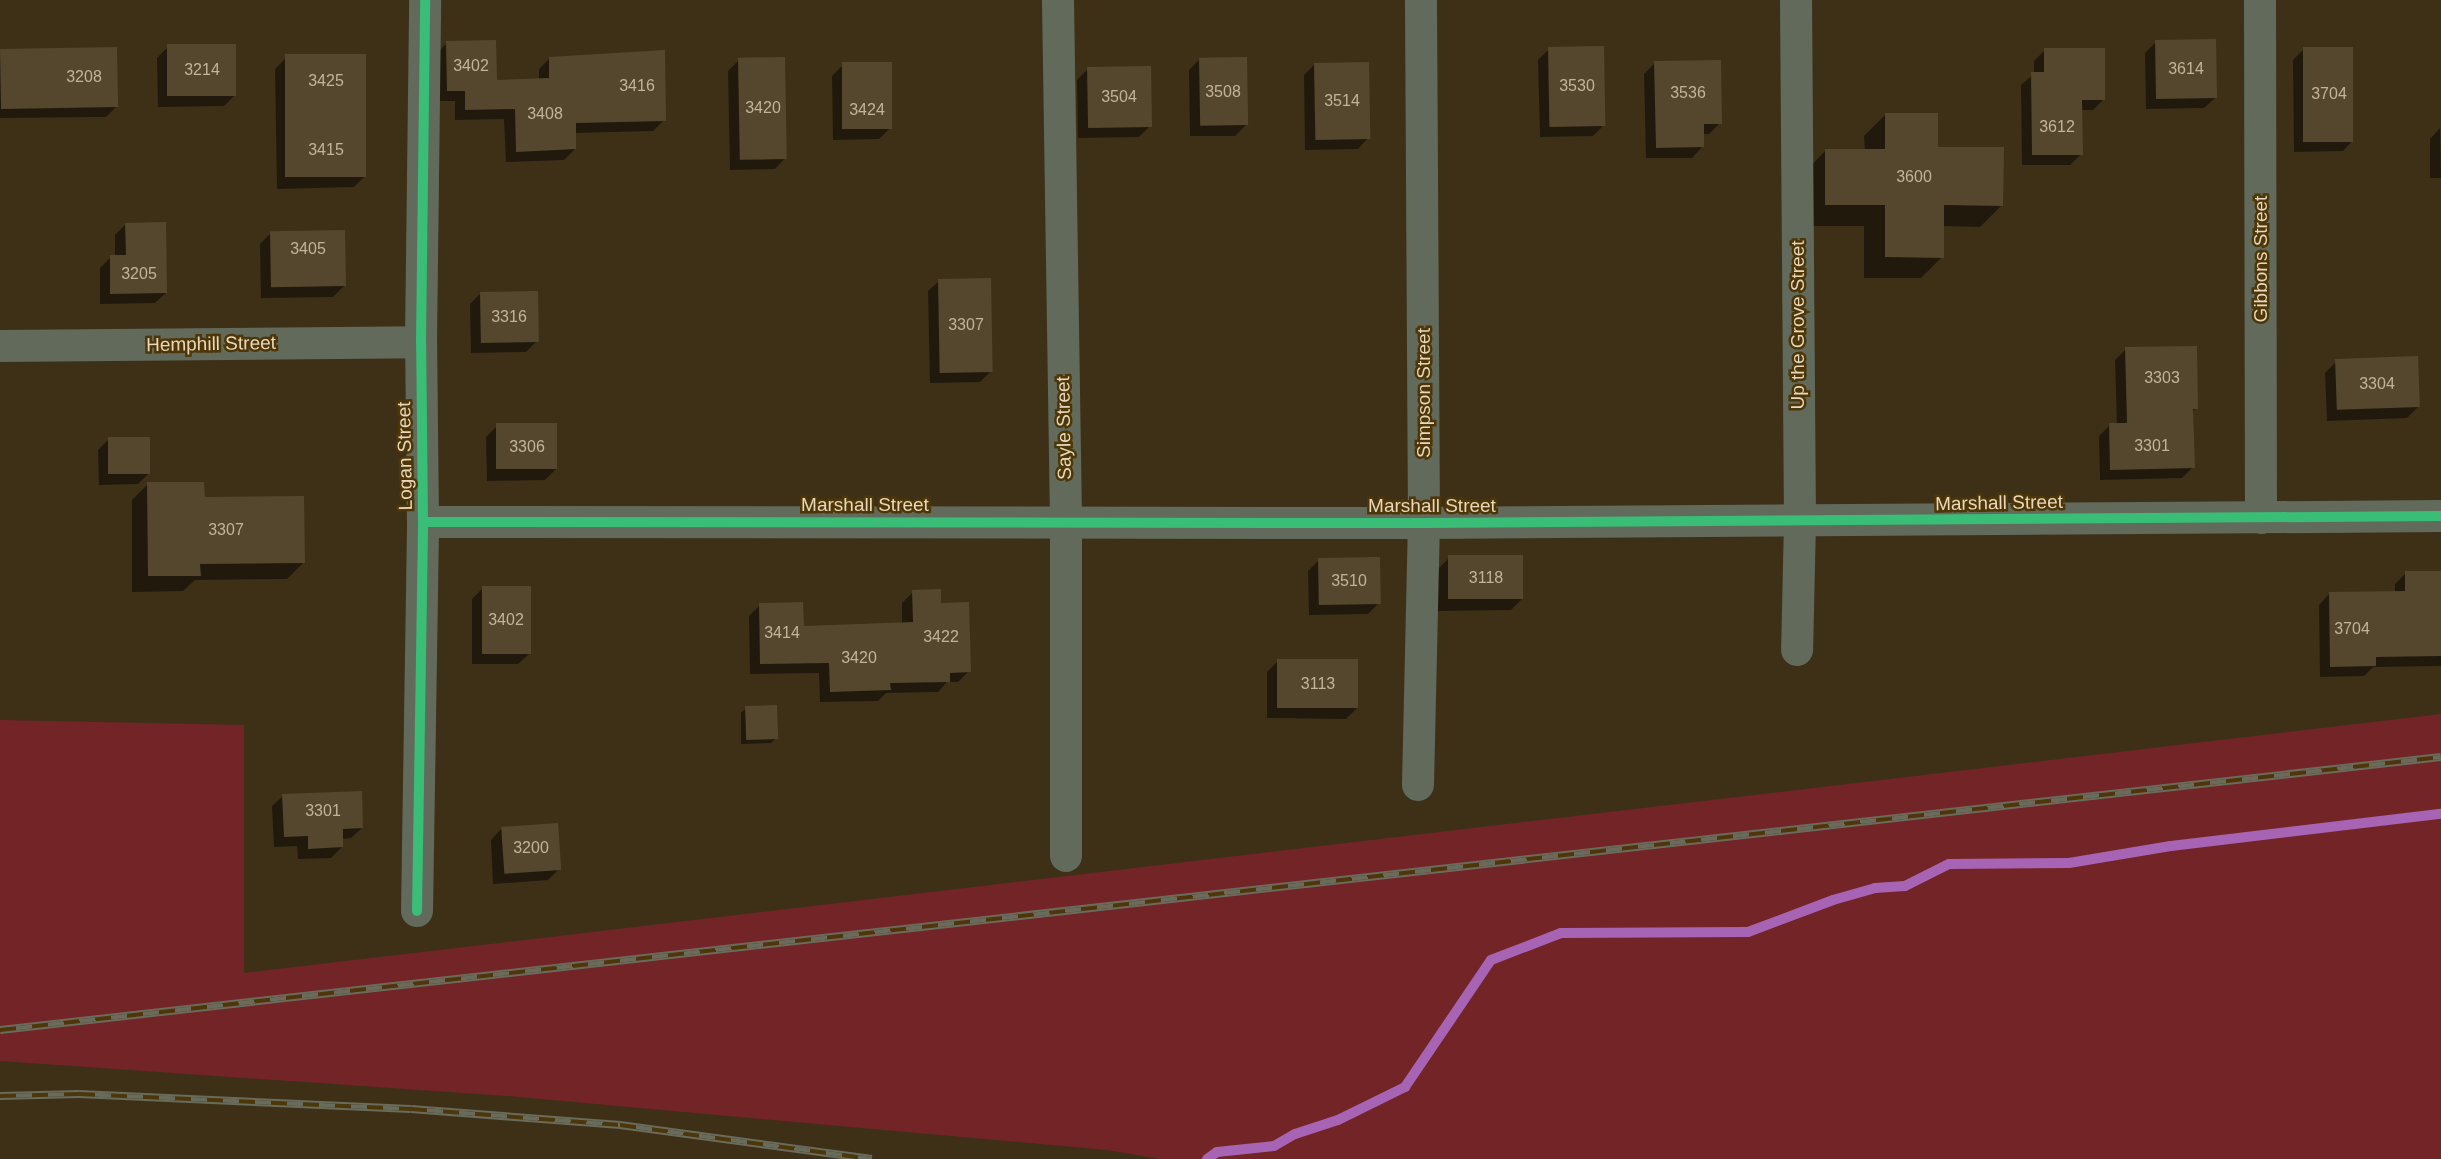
<!DOCTYPE html>
<html>
<head>
<meta charset="utf-8">
<style>
	body { margin:0 }
	#map { position:relative; width:2441px; height:1159px; overflow:hidden; background:#3d3017; font-family:Arial,sans-serif }
	div>[style] { position:absolute }
	[style*='--x'] { left:calc(var(--x)*1px); top:calc(var(--y)*1px); width:calc(var(--w)*1px); rotate:calc(var(--a)*1deg) }
	.green>* { inset:0; background:#732427 }
	.shadow>* { inset:0; background:#0007 }
	.stream>* { height:10px; margin:-5px; padding:0 5px; transform-origin:5px; border-radius:5px; background:#a864b4 }
	.building>* { inset:0; background:#54472e; transform-origin:0 0 }
	.street>* { height:32px; margin:-16px; padding:0 16px; transform-origin:16px; border-radius:16px; background:#626b5b }
	.rail>* { height:8px; margin-top:-4px; transform-origin:0; background:repeating-linear-gradient(90deg,#4d3607 0 16px,#696b5b 0 32px); box-sizing:border-box; border-block:2px solid #696b5b }
	.cycleway>* { height:10px; margin:-5px; padding:0 5px; transform-origin:5px; border-radius:5px; background:#3abd76 }
	span { translate:-50% -50%; white-space:nowrap; text-align:center; line-height:1.15; -webkit-text-stroke:5px #4d3607; paint-order:stroke }
	.number-label { font-size:16px; color:#c3b398 }
	.number-label span { -webkit-text-stroke-width:0 }
	.street-label { font-size:19px; color:#e8d7bb }
</style>
</head>
<body>
<div id="map">
	<div class="green">
		<i style="clip-path:polygon(2441px 714px,2441px 1159px,1160px 1159px,1107px 1150px,507px 1096px,0 1061px,0 720px,244px 725px,244px 973px)"></i>
	</div>
	<div class="shadow">
		<i style="clip-path:polygon(2156px 42px,2215px 98px,2204px 108px,2146px 109px,2145px 53px)"></i>
		<i style="clip-path:polygon(447px 43px,495px 82px,539px 80px,539px 69px,550px 58px,663px 52px,664px 120px,653px 131px,574px 133px,575px 149px,564px 160px,506px 162px,504px 119px,455px 120px,455px 101px,437px 101px,436px 54px)"></i>
		<i style="clip-path:polygon(168px 47px,235px 95px,224px 106px,158px 107px,157px 58px)"></i>
		<i style="clip-path:polygon(1549px 49px,1604px 125px,1593px 136px,1540px 137px,1538px 60px)"></i>
		<i style="clip-path:polygon(2304px 49px,2353px 140px,2343px 151px,2294px 152px,2293px 60px)"></i>
		<i style="clip-path:polygon(2045px 50px,2104px 99px,2093px 110px,2081px 110px,2081px 154px,2070px 165px,2022px 165px,2021px 85px,2034px 74px,2034px 61px)"></i>
		<i style="clip-path:polygon(0 52px,117px 106px,106px 117px,0 118px)"></i>
		<i style="clip-path:polygon(286px 58px,365px 176px,354px 187px,277px 189px,275px 69px)"></i>
		<i style="clip-path:polygon(1200px 59px,1246px 125px,1235px 136px,1190px 136px,1189px 70px)"></i>
		<i style="clip-path:polygon(739px 60px,785px 158px,775px 169px,730px 170px,728px 71px)"></i>
		<i style="clip-path:polygon(1655px 63px,1720px 123px,1709px 134px,1702px 134px,1702px 147px,1692px 158px,1646px 158px,1644px 74px)"></i>
		<i style="clip-path:polygon(1315px 64px,1368px 138px,1358px 149px,1305px 150px,1304px 75px)"></i>
		<i style="clip-path:polygon(843px 65px,890px 128px,879px 139px,833px 140px,832px 76px)"></i>
		<i style="clip-path:polygon(1088px 69px,1150px 126px,1139px 137px,1078px 138px,1077px 80px)"></i>
		<i style="clip-path:polygon(1886px 114px,1937px 148px,2002px 205px,1980px 227px,1942px 226px,1942px 257px,1921px 278px,1864px 278px,1864px 226px,1805px 226px,1805px 172px,1826px 150px,1865px 151px,1864px 136px)"></i>
		<i style="clip-path:polygon(2440px 128px,2441px 178px,2430px 178px,2430px 139px)"></i>
		<i style="clip-path:polygon(126px 224px,166px 293px,155px 303px,100px 304px,100px 268px,111px 257px,115px 257px,115px 235px)"></i>
		<i style="clip-path:polygon(271px 233px,344px 286px,333px 297px,261px 298px,260px 244px)"></i>
		<i style="clip-path:polygon(939px 281px,991px 371px,980px 382px,930px 383px,928px 291px)"></i>
		<i style="clip-path:polygon(481px 293px,537px 341px,526px 352px,471px 353px,470px 304px)"></i>
		<i style="clip-path:polygon(2126px 349px,2196px 408px,2192px 412px,2193px 467px,2182px 478px,2100px 480px,2099px 436px,2110px 425px,2117px 425px,2115px 360px)"></i>
		<i style="clip-path:polygon(2336px 362px,2418px 407px,2407px 418px,2327px 421px,2325px 373px)"></i>
		<i style="clip-path:polygon(497px 426px,556px 469px,545px 480px,487px 481px,486px 437px)"></i>
		<i style="clip-path:polygon(109px 439px,148px 474px,138px 484px,99px 485px,98px 450px)"></i>
		<i style="clip-path:polygon(148px 484px,203px 499px,303px 563px,287px 579px,195px 580px,183px 591px,132px 592px,132px 500px)"></i>
		<i style="clip-path:polygon(1449px 558px,1522px 599px,1511px 610px,1438px 611px,1438px 569px)"></i>
		<i style="clip-path:polygon(1319px 560px,1379px 603px,1368px 614px,1309px 615px,1308px 571px)"></i>
		<i style="clip-path:polygon(2441px 572px,2441px 666px,2373px 667px,2364px 676px,2320px 677px,2319px 605px,2329px 594px,2395px 593px,2395px 584px,2406px 573px)"></i>
		<i style="clip-path:polygon(483px 588px,529px 654px,518px 664px,472px 664px,472px 599px)"></i>
		<i style="clip-path:polygon(913px 592px,939px 604px,969px 671px,958px 682px,947px 682px,938px 692px,886px 693px,878px 701px,820px 702px,819px 673px,750px 674px,749px 616px,760px 605px,802px 628px,902px 624px,902px 603px)"></i>
		<i style="clip-path:polygon(1278px 661px,1357px 708px,1346px 719px,1267px 718px,1267px 672px)"></i>
		<i style="clip-path:polygon(746px 708px,776px 738px,771px 743px,741px 744px,741px 713px)"></i>
		<i style="clip-path:polygon(283px 796px,362px 828px,351px 838px,341px 839px,342px 847px,331px 858px,298px 859px,297px 846px,274px 847px,272px 806px)"></i>
		<i style="clip-path:polygon(501px 829px,559px 869px,548px 880px,493px 884px,491px 840px)"></i>
	</div>
	<div class="stream">
		<i style="--x:1207;--y:1159;--w:12;--a:-35"></i>
		<i style="--x:1217;--y:1152;--w:57;--a:-6"></i>
		<i style="--x:1274;--y:1146;--w:24;--a:-30"></i>
		<i style="--x:1295;--y:1134;--w:45;--a:-18"></i>
		<i style="--x:1338;--y:1120;--w:75;--a:-26.2"></i>
		<i style="--x:1405;--y:1087;--w:153;--a:-55.9"></i>
		<i style="--x:1491;--y:960;--w:75;--a:-21.1"></i>
		<i style="--x:1561;--y:933;--w:187;--a:-0.3"></i>
		<i style="--x:1748;--y:932;--w:91;--a:-20.6"></i>
		<i style="--x:1833;--y:900;--w:44;--a:-15.9"></i>
		<i style="--x:1875;--y:888;--w:30;--a:-4"></i>
		<i style="--x:1905;--y:886;--w:49;--a:-26.6"></i>
		<i style="--x:1949;--y:864;--w:120;--a:-0.5"></i>
		<i style="--x:2069;--y:863;--w:103;--a:-9.5"></i>
		<i style="--x:2171;--y:846;--w:272;--a:-6.8"></i>
	</div>
	<div class="building">
		<i style="left:2216px;top:39px;width:59px;height:61px;rotate:89deg"></i>
		<i style="clip-path:polygon(496px 40px,497px 80px,549px 78px,549px 57px,665px 50px,666px 121px,576px 123px,576px 149px,516px 152px,515px 109px,465px 110px,465px 91px,447px 91px,446px 41px)"></i>
		<i style="left:236px;top:44px;width:52px;height:69px;rotate:90deg"></i>
		<i style="left:1604px;top:46px;width:80px;height:56px;rotate:89deg"></i>
		<i style="left:117px;top:47px;width:60px;height:117px;rotate:89deg"></i>
		<i style="left:2303px;top:47px;width:50px;height:95px"></i>
		<i style="clip-path:polygon(2044px 48px,2105px 48px,2105px 100px,2082px 100px,2083px 155px,2032px 155px,2031px 72px,2044px 72px)"></i>
		<i style="left:366px;top:54px;width:123px;height:81px;rotate:90deg"></i>
		<i style="left:785px;top:57px;width:102px;height:47px;rotate:89deg"></i>
		<i style="left:1247px;top:57px;width:68px;height:48px;rotate:89deg"></i>
		<i style="clip-path:polygon(1721px 60px,1722px 124px,1704px 124px,1704px 147px,1656px 148px,1654px 61px)"></i>
		<i style="left:892px;top:62px;width:67px;height:50px;rotate:90deg"></i>
		<i style="left:1369px;top:62px;width:77px;height:55px;rotate:89deg"></i>
		<i style="left:1151px;top:66px;width:61px;height:64px;rotate:89deg"></i>
		<i style="clip-path:polygon(1885px 113px,1938px 113px,1938px 147px,2004px 147px,2003px 206px,1944px 205px,1944px 258px,1885px 257px,1885px 205px,1825px 205px,1825px 149px,1885px 149px)"></i>
		<i style="clip-path:polygon(166px 222px,167px 293px,110px 294px,110px 255px,126px 255px,125px 223px)"></i>
		<i style="left:345px;top:230px;width:56px;height:75px;rotate:89deg"></i>
		<i style="left:991px;top:278px;width:94px;height:53px;rotate:89deg"></i>
		<i style="left:538px;top:291px;width:51px;height:58px;rotate:89deg"></i>
		<i style="clip-path:polygon(2197px 346px,2198px 409px,2193px 409px,2195px 468px,2110px 470px,2109px 423px,2127px 423px,2125px 347px)"></i>
		<i style="left:2418px;top:356px;width:51px;height:83px;rotate:88deg"></i>
		<i style="left:557px;top:423px;width:46px;height:61px;rotate:90deg"></i>
		<i style="left:150px;top:437px;width:37px;height:42px;rotate:90deg"></i>
		<i style="clip-path:polygon(147px 482px,204px 482px,205px 497px,304px 496px,305px 563px,200px 564px,201px 576px,148px 576px)"></i>
		<i style="left:1523px;top:555px;width:44px;height:75px;rotate:90deg"></i>
		<i style="left:1380px;top:557px;width:47px;height:62px;rotate:89deg"></i>
		<i style="clip-path:polygon(2405px 571px,2441px 571px,2441px 656px,2376px 657px,2376px 666px,2330px 667px,2329px 592px,2405px 591px)"></i>
		<i style="left:482px;top:586px;width:49px;height:68px"></i>
		<i style="clip-path:polygon(941px 589px,941px 603px,969px 602px,971px 672px,950px 673px,950px 682px,890px 683px,891px 690px,830px 692px,829px 663px,760px 664px,759px 603px,803px 602px,804px 626px,913px 622px,912px 590px)"></i>
		<i style="left:1277px;top:659px;width:81px;height:49px"></i>
		<i style="left:777px;top:705px;width:34px;height:32px;rotate:88deg"></i>
		<i style="clip-path:polygon(362px 791px,363px 828px,343px 829px,343px 847px,308px 849px,308px 836px,284px 837px,282px 794px)"></i>
		<i style="left:558px;top:823px;width:47px;height:57px;rotate:86deg"></i>
	</div>
	<div class="street">
		<i style="--x:1058;--y:0;--w:523;--a:89.12"></i>
		<i style="--x:1066;--y:523;--w:333;--a:90"></i>
		<i style="--x:1796;--y:0;--w:522;--a:89.56"></i>
		<i style="--x:1800;--y:522;--w:128;--a:91.3"></i>
		<i style="--x:2260;--y:0;--w:518;--a:89.89"></i>
		<i style="--x:0;--y:346;--w:421;--a:-0.5"></i>
		<i style="--x:423;--y:522;--w:1001;--a:0.06"></i>
		<i style="--x:1424;--y:523;--w:1017;--a:-0.39"></i>
		<i style="--x:1418;--y:785;--w:262;--a:-88.7"></i>
		<i style="--x:1424;--y:523;--w:523;--a:-90.33"></i>
		<i style="--x:417;--y:911;--w:389;--a:-89.1"></i>
		<i style="--x:423;--y:522;--w:180;--a:-90.6"></i>
		<i style="--x:421;--y:342;--w:342;--a:-89.3"></i>
	</div>
	<div class="rail">
		<i style="--x:0;--y:1030;--w:2456;--a:-6.38"></i>
		<i style="--x:0;--y:1096;--w:79;--a:-1.5"></i>
		<i style="--x:79;--y:1094;--w:332;--a:2.6"></i>
		<i style="--x:411;--y:1109;--w:210;--a:4.4"></i>
		<i style="--x:620;--y:1125;--w:254;--a:7.7"></i>
	</div>
	<div class="cycleway">
		<i style="--x:423;--y:522;--w:1001;--a:0.06"></i>
		<i style="--x:1424;--y:523;--w:1017;--a:-0.39"></i>
		<i style="--x:417;--y:911;--w:389;--a:-89.1"></i>
		<i style="--x:423;--y:522;--w:180;--a:-90.6"></i>
		<i style="--x:421;--y:342;--w:342;--a:-89.3"></i>
	</div>
	<div class="number-label">
		<span style="left:471px;top:66px">3402</span>
		<span style="left:2186px;top:69px">3614</span>
		<span style="left:202px;top:70px">3214</span>
		<span style="left:84px;top:77px">3208</span>
		<span style="left:326px;top:81px">3425</span>
		<span style="left:637px;top:86px">3416</span>
		<span style="left:1577px;top:86px">3530</span>
		<span style="left:1223px;top:92px">3508</span>
		<span style="left:1688px;top:93px">3536</span>
		<span style="left:2329px;top:94px">3704</span>
		<span style="left:1119px;top:97px">3504</span>
		<span style="left:1342px;top:101px">3514</span>
		<span style="left:763px;top:108px">3420</span>
		<span style="left:867px;top:110px">3424</span>
		<span style="left:545px;top:114px">3408</span>
		<span style="left:2057px;top:127px">3612</span>
		<span style="left:326px;top:150px">3415</span>
		<span style="left:1914px;top:177px">3600</span>
		<span style="left:308px;top:249px">3405</span>
		<span style="left:139px;top:274px">3205</span>
		<span style="left:509px;top:317px">3316</span>
		<span style="left:966px;top:325px">3307</span>
		<span style="left:2162px;top:378px">3303</span>
		<span style="left:2377px;top:384px">3304</span>
		<span style="left:2152px;top:446px">3301</span>
		<span style="left:527px;top:447px">3306</span>
		<span style="left:226px;top:530px">3307</span>
		<span style="left:1486px;top:578px">3118</span>
		<span style="left:1349px;top:581px">3510</span>
		<span style="left:506px;top:620px">3402</span>
		<span style="left:2352px;top:629px">3704</span>
		<span style="left:782px;top:633px">3414</span>
		<span style="left:941px;top:637px">3422</span>
		<span style="left:859px;top:658px">3420</span>
		<span style="left:1318px;top:684px">3113</span>
		<span style="left:323px;top:811px">3301</span>
		<span style="left:531px;top:848px">3200</span>
	</div>
	<div class="street-label">
		<span style="left:2261px;top:259px;rotate:-90deg">Gibbons Street</span>
		<span style="left:1798px;top:325px;rotate:-90deg">Up the Grove Street</span>
		<span style="left:211px;top:344px;rotate:-1deg">Hemphill Street</span>
		<span style="left:1424px;top:393px;rotate:-90deg">Simpson Street</span>
		<span style="left:1064px;top:428px;rotate:-91deg">Sayle Street</span>
		<span style="left:405px;top:456px;rotate:-91deg">Logan Street</span>
		<span style="left:1999px;top:503px;rotate:-1deg">Marshall Street</span>
		<span style="left:865px;top:505px">Marshall Street</span>
		<span style="left:1432px;top:506px">Marshall Street</span>
	</div>
</div>
</body>
</html>
